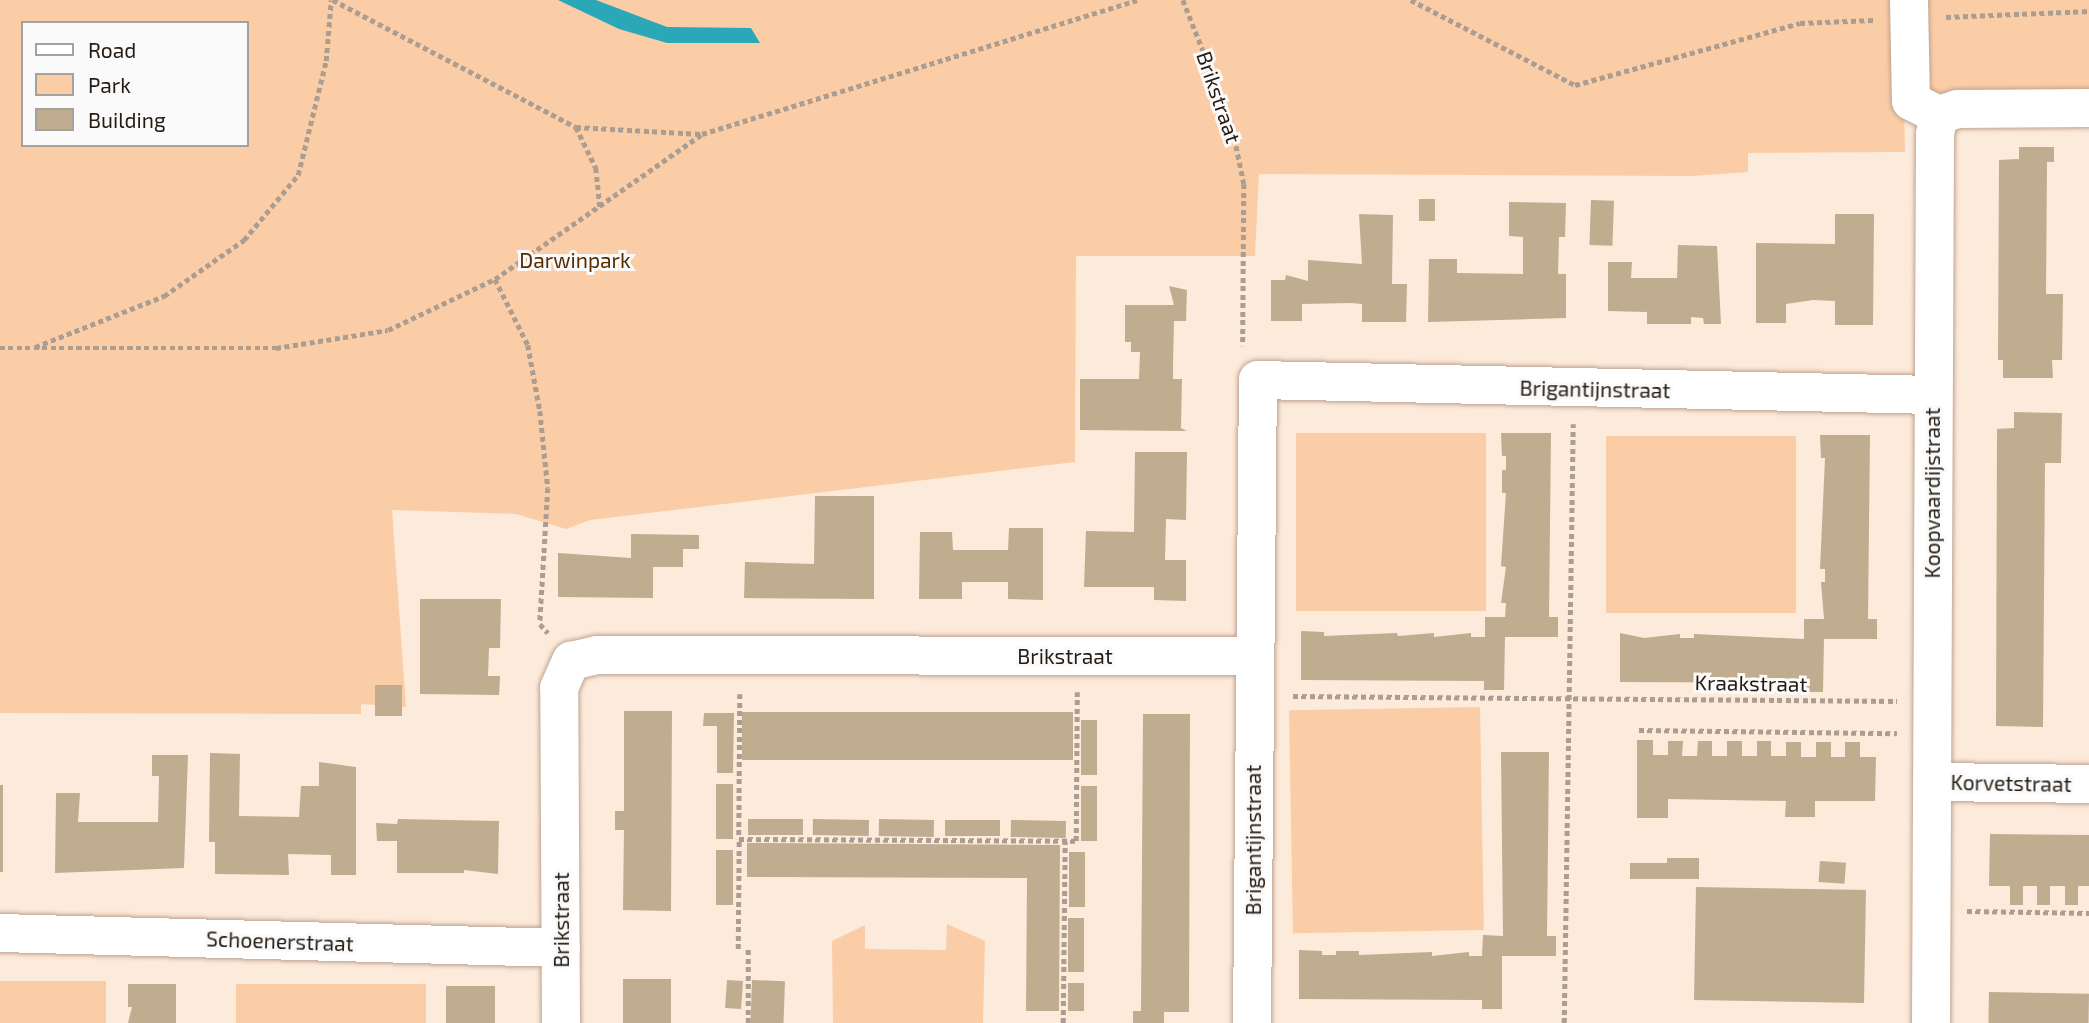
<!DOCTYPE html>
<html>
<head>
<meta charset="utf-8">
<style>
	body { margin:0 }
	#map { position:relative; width:2089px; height:1023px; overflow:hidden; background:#fceadb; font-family:"Exo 2",sans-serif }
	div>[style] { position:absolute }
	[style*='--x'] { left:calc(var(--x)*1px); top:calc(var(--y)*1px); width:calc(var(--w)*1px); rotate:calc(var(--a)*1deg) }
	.green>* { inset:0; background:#fbcda7; transform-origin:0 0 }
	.water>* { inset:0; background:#2aa8b8 }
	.building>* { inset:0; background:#c0ac8f; transform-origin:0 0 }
	.path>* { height:4.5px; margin-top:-2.25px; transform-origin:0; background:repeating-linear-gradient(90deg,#ac9d91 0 5px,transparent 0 8.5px) }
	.roads { filter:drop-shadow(0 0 2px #c0a38d) drop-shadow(0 0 2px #c0a38d) }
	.minor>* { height:38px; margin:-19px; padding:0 19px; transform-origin:19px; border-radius:19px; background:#fff }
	span { translate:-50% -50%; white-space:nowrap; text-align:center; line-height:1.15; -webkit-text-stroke:6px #fafafa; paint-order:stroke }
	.street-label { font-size:21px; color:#251b12 }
	.park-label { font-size:21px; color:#562c00 }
	.legend { position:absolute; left:21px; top:21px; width:228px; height:126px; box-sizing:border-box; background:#fafafa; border:2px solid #a5a19d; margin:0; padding:9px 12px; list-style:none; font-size:21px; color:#251b12 }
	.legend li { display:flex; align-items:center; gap:14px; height:35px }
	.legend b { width:35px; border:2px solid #a5a19d }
</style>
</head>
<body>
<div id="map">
	<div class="green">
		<i style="clip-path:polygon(evenodd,0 0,2089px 0,2089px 93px,1904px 106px,1905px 152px,1748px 153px,1748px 172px,1692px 176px,1259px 174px,1255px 256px,1076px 256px,1075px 462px,590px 520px,566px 529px,516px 514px,392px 510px,406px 707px,361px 704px,361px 714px,0 713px,0 0,23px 23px,247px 23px,247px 145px,23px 145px,23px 23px)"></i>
		<i style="left:1296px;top:433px;width:190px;height:178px"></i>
		<i style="left:1606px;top:436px;width:190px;height:177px"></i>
		<i style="left:1480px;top:707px;width:223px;height:191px;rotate:89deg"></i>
		<i style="clip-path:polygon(947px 924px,985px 941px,983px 1023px,833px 1023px,832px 941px,865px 925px,865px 949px,946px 950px)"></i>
		<i style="left:0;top:981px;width:106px;height:42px"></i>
		<i style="left:236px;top:984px;width:190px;height:39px"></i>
	</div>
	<div class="water">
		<i style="clip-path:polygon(558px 0,596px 0,667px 27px,751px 28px,760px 43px,667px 43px,619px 29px)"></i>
	</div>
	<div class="building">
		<i style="clip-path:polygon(2019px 147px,2054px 147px,2054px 162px,2047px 162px,2046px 294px,2063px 294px,2062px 360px,2052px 360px,2053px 378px,2003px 378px,2003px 360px,1998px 360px,1999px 160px,2019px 159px)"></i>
		<i style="left:1419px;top:199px;width:16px;height:22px"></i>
		<i style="left:1591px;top:200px;width:23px;height:45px;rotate:2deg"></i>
		<i style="clip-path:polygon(1509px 202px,1566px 203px,1565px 237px,1559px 237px,1558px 274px,1566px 274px,1566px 318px,1428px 322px,1429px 259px,1457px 259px,1457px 273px,1523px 274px,1523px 237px,1509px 236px)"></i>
		<i style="clip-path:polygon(1359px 214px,1393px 215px,1392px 284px,1407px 284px,1406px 322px,1362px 322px,1362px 304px,1351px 303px,1302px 304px,1302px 321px,1271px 321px,1271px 280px,1285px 280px,1286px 275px,1308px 281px,1308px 260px,1362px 264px)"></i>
		<i style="clip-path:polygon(1835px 214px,1874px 214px,1873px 325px,1835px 325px,1835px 301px,1813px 300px,1786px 304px,1786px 323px,1756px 323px,1756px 243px,1835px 244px)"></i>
		<i style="clip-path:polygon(1678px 245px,1717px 246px,1721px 324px,1704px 324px,1703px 318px,1691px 317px,1691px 324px,1647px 324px,1647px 312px,1608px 311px,1608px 262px,1632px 262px,1631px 278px,1677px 278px)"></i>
		<i style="clip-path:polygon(1169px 286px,1187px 290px,1186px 321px,1174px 321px,1173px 364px,1173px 379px,1182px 379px,1181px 428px,1187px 431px,1080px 430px,1080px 379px,1139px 379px,1140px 352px,1131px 352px,1131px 342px,1125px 342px,1125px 305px,1174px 305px)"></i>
		<i style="clip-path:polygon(2014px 412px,2062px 413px,2061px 463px,2045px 463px,2043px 727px,1996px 726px,1997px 429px,2014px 428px)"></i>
		<i style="clip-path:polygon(1501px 433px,1551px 433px,1549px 617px,1558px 617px,1558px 637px,1505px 637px,1504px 690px,1484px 690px,1484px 681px,1301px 680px,1301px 631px,1324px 632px,1324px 636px,1397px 633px,1398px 636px,1434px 633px,1434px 637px,1471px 633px,1471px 637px,1485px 637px,1485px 617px,1505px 617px,1506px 603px,1501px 603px,1506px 567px,1501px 566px,1506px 493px,1502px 493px,1502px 470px,1506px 470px,1506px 456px,1502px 456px)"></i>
		<i style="clip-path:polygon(1820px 435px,1870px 435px,1868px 619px,1877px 619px,1877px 639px,1824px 639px,1823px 692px,1803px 692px,1803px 683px,1620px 682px,1620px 633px,1644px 638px,1680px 634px,1680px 638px,1694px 638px,1694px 634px,1804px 639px,1804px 619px,1824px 619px,1821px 582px,1825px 582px,1825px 569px,1820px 569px,1825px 458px,1821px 458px)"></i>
		<i style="clip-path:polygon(1135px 452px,1187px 452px,1186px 520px,1166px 519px,1165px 560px,1186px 560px,1186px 601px,1154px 600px,1154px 587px,1084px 587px,1086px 531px,1134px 532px)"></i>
		<i style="clip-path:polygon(815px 496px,874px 496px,874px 599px,744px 598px,745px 562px,814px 564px)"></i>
		<i style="clip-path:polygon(1009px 528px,1043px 528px,1043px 600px,1008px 599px,1008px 582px,962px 582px,962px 599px,919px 599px,920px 532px,952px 532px,953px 550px,1008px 550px)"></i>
		<i style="clip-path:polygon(631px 534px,699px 535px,699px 549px,683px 549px,683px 567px,653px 567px,653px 598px,558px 597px,558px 553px,631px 558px)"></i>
		<i style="clip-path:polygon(420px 599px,501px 599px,500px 648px,489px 648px,488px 676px,500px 676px,499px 695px,420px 694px)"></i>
		<i style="left:375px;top:685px;width:27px;height:31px"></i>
		<i style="clip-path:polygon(624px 711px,672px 711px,671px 911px,623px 910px,624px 830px,615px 830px,615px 811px,624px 811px)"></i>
		<i style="left:742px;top:712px;width:331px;height:48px"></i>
		<i style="clip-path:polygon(704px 713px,734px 713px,733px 773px,717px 773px,717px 726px,703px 726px)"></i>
		<i style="clip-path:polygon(1143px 714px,1190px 714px,1189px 1012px,1164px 1012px,1164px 1023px,1133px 1023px,1133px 1011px,1141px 1011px)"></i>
		<i style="left:1081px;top:720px;width:16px;height:55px"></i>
		<i style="clip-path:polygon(1637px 740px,1653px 740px,1653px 755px,1668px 755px,1668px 741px,1683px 741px,1682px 756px,1697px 756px,1698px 741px,1712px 741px,1712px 756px,1727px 756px,1727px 741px,1742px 741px,1742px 756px,1757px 756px,1757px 741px,1771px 741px,1771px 756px,1786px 756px,1786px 742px,1801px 742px,1801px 757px,1816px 757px,1816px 742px,1831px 742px,1831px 757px,1845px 757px,1845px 742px,1860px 742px,1860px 757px,1876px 757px,1875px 801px,1815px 801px,1815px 817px,1785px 817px,1786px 801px,1668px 799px,1668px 818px,1637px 818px)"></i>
		<i style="clip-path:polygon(1501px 752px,1549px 752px,1547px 936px,1556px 936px,1556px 956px,1502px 956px,1502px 1009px,1482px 1009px,1482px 1000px,1299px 999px,1299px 950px,1322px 951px,1322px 955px,1336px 955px,1336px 951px,1359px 951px,1359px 955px,1432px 952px,1432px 956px,1469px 952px,1469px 956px,1482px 956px,1483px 935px,1503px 936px)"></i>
		<i style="clip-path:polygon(210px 753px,240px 754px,239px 816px,299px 817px,301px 786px,319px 786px,319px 762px,356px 767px,356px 875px,331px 875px,331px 855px,288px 854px,289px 875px,215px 874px,215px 842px,209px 842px)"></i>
		<i style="clip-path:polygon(152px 755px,188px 755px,184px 868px,55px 873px,56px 793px,80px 793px,78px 822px,158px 822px,159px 776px,152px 776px)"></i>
		<i style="left:716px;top:784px;width:17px;height:55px"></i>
		<i style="left:0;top:785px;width:3px;height:87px"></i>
		<i style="left:1081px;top:786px;width:16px;height:55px"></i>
		<i style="clip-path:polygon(398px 819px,499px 821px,498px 874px,464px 870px,464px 873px,397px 873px,397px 841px,377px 841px,376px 823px,397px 824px)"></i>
		<i style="left:748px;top:819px;width:55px;height:16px"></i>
		<i style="left:813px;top:819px;width:56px;height:16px;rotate:1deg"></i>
		<i style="left:879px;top:819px;width:55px;height:17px;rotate:1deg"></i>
		<i style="left:945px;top:820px;width:55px;height:16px"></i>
		<i style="left:1011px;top:820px;width:55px;height:17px;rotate:1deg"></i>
		<i style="clip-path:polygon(1990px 834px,2089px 835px,2089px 886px,2078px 886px,2078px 905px,2065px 905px,2065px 886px,2050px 886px,2050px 905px,2037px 905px,2037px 886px,2023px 886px,2023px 905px,2010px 905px,2010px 886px,1989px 886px)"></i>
		<i style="clip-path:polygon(747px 843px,1060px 845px,1059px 1011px,1026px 1011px,1027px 878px,747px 877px)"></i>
		<i style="left:716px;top:850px;width:17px;height:55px"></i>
		<i style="left:1069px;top:852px;width:16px;height:55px"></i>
		<i style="clip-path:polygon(1667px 858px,1699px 858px,1699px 879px,1630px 879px,1630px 863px,1667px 863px)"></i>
		<i style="left:1820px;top:861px;width:26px;height:21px;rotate:4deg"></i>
		<i style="left:1696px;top:887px;width:170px;height:113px;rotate:1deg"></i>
		<i style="left:1068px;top:918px;width:16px;height:54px"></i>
		<i style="left:623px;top:979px;width:48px;height:44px"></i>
		<i style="left:727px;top:980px;width:16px;height:28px;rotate:4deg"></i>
		<i style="left:752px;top:980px;width:33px;height:43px;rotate:2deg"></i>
		<i style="left:1084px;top:983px;width:28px;height:16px;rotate:90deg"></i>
		<i style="clip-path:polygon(128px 984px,176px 984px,176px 1023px,128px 1023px,132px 1007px,128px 1007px)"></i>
		<i style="left:446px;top:986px;width:49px;height:37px"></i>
		<i style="left:1989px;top:992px;width:100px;height:31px;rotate:1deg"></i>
	</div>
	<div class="path">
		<i style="--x:333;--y:0;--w:274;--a:27.6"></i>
		<i style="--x:576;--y:127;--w:46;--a:64"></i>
		<i style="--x:596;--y:168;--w:39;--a:84"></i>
		<i style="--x:1183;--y:0;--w:130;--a:68.4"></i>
		<i style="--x:1231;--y:121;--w:64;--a:78.3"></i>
		<i style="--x:1244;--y:184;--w:162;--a:90.4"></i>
		<i style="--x:1411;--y:0;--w:185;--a:27.4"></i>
		<i style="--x:1575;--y:85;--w:233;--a:-15.4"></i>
		<i style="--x:1800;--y:23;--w:74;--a:-2.3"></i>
		<i style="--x:1946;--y:17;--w:143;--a:-2.4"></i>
		<i style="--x:576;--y:127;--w:125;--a:3.2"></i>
		<i style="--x:495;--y:279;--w:74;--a:63.4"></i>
		<i style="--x:528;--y:345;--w:67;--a:79.7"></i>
		<i style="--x:540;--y:411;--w:77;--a:84.1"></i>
		<i style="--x:548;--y:488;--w:136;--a:93.4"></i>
		<i style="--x:540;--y:624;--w:12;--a:48"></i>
		<i style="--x:35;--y:347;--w:139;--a:-21.6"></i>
		<i style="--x:164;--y:296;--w:98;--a:-35"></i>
		<i style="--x:244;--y:240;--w:85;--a:-50.3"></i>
		<i style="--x:298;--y:175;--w:117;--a:-76.2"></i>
		<i style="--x:326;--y:61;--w:61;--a:-85.3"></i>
		<i style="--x:0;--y:348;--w:276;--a:0"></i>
		<i style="--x:276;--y:348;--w:113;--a:-9.1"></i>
		<i style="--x:388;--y:330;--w:119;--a:-25.5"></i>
		<i style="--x:495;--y:279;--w:253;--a:-35"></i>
		<i style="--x:702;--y:134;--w:455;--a:-17.1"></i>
		<i style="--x:740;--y:694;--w:145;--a:90.4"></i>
		<i style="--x:739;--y:839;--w:337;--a:0.3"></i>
		<i style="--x:1076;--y:841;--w:149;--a:-89.6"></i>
		<i style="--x:1293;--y:696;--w:604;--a:0.47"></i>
		<i style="--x:1639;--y:730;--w:258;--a:0.7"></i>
		<i style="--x:1967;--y:911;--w:122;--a:0.9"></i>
		<i style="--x:738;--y:949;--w:110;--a:-89.5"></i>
		<i style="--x:748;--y:1023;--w:74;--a:-90"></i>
		<i style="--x:1063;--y:1023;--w:182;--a:-89.4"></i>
		<i style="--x:1564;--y:1023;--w:599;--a:-89.14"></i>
	</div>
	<div class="roads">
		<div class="minor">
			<i style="--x:1909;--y:0;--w:101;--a:88.9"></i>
			<i style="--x:1911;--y:101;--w:31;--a:27"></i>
			<i style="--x:1933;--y:782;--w:156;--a:0.7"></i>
			<i style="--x:0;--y:933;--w:561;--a:1.53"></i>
			<i style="--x:561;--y:1023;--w:335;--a:-90.3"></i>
			<i style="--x:559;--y:688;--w:30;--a:-66"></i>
			<i style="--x:571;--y:661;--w:27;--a:-13"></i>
			<i style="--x:597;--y:655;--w:656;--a:0.09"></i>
			<i style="--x:1252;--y:1023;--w:643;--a:-89.47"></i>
			<i style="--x:1258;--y:380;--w:674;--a:1.27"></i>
			<i style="--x:1931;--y:1023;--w:889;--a:-89.74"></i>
			<i style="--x:1935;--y:134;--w:19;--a:-78"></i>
			<i style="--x:1939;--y:115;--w:19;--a:-18"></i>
			<i style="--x:1957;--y:109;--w:132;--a:-0.4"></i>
		</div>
	</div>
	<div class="street-label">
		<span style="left:1219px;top:97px;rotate:71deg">Brikstraat</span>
		<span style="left:1595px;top:389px;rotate:1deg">Brigantijnstraat</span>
		<span style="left:1932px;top:493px;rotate:-90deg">Koopvaardijstraat</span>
		<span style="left:1065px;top:656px">Brikstraat</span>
		<span style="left:1751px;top:683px;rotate:1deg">Kraakstraat</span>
		<span style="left:2011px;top:783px;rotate:1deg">Korvetstraat</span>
		<span style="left:1253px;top:840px;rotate:-90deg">Brigantijnstraat</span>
		<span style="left:561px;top:920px;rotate:-90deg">Brikstraat</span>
		<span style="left:280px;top:941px;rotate:2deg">Schoenerstraat</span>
	</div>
	<div class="park-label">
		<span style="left:575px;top:260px">Darwinpark</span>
	</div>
	<ul class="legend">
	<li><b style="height:9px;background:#fff"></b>Road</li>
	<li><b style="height:19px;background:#fbcda7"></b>Park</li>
	<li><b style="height:19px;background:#c0ac8f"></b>Building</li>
	</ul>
</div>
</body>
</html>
